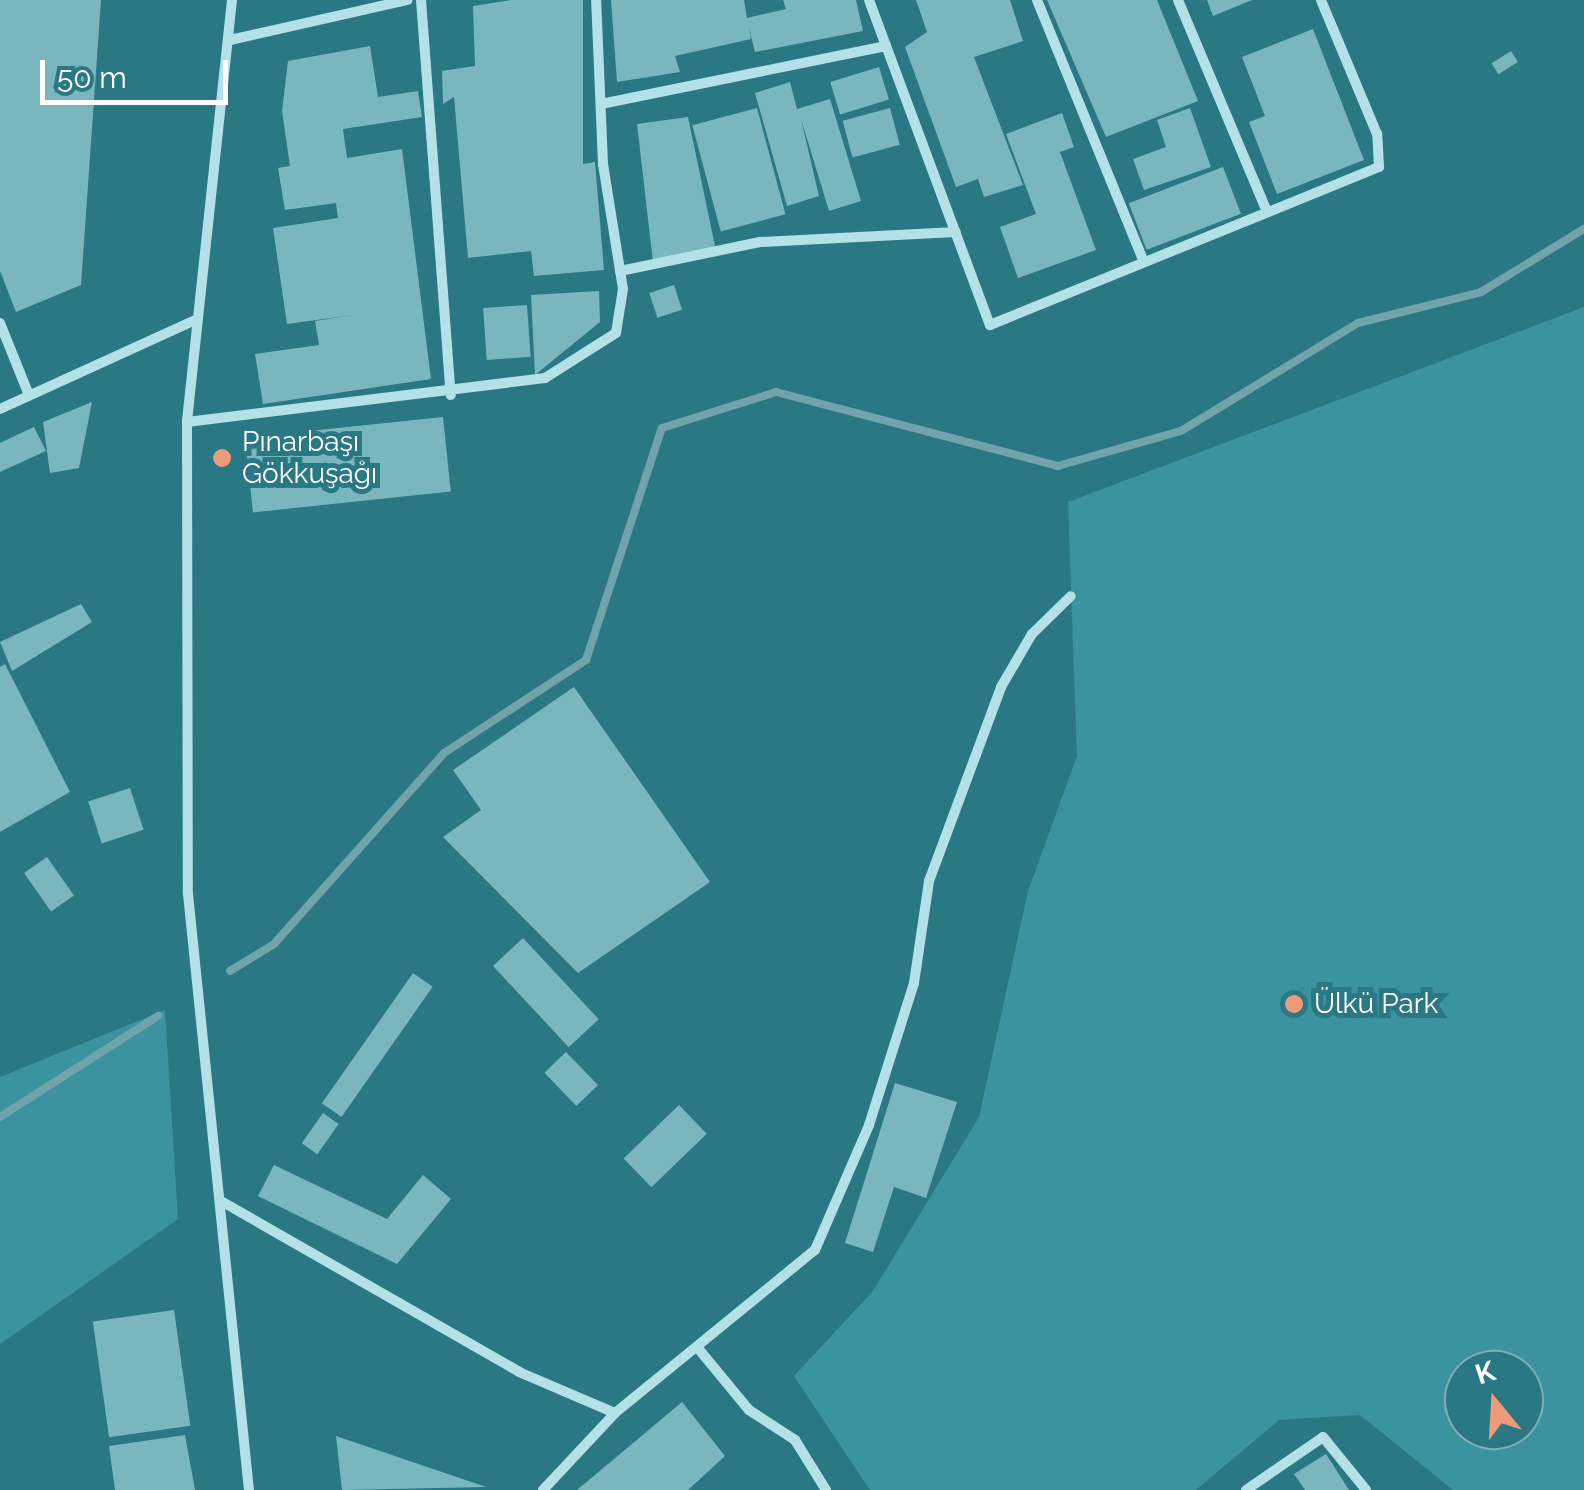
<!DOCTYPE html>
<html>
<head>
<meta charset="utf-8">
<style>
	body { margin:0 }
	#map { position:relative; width:1584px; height:1490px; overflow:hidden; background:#2a7884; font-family:Raleway,sans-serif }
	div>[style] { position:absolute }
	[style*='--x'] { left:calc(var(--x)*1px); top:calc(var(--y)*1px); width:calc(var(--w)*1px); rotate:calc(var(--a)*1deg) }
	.green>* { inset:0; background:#3b939f }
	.stream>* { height:8px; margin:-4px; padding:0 4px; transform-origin:4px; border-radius:4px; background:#70a3aa }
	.building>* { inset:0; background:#79b6be; transform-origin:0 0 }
	.street>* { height:10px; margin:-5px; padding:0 5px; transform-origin:5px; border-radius:5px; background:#b4e1e7 }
	.dots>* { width:28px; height:28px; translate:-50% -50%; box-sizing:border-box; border:5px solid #2a7884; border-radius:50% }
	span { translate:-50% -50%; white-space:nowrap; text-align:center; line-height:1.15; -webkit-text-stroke:10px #2a7884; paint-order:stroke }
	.poi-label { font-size:28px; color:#fff }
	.left { translate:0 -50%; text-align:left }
	.north { position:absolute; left:1444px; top:1350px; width:100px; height:100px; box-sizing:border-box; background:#2a7884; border:2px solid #7faeb5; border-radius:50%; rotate:342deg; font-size:28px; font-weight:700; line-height:40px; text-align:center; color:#fff }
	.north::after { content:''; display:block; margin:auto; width:35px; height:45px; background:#ed9b7b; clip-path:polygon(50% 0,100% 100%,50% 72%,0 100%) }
	.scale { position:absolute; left:40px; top:60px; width:188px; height:45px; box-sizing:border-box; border:5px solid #fff; border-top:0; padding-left:12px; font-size:30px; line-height:35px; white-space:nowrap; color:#fff; -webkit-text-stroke:8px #2a7884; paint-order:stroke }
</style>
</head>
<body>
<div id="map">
	<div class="green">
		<i style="clip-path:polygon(evenodd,1584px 307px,1584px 1490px,1453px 1490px,1360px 1415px,1279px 1420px,1196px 1490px,870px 1490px,794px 1376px,873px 1291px,979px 1117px,1028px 891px,1077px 756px,1068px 502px,1584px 307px,1464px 1370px,1524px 1370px,1524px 1430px,1464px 1430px,1464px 1370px)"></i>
		<i style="clip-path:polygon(165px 1010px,178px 1219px,0 1344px,0 1077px)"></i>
	</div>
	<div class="stream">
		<i style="--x:230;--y:971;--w:52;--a:-31.5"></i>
		<i style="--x:274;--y:944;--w:256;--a:-48.3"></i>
		<i style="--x:444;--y:753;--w:170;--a:-33.2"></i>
		<i style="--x:586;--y:660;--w:244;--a:-71.9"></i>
		<i style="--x:662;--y:428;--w:120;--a:-17.5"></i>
		<i style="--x:776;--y:392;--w:292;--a:14.7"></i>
		<i style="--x:1058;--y:466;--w:128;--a:-15.9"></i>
		<i style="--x:1181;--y:431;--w:207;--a:-31.4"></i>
		<i style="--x:1358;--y:323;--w:127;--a:-14.1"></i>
		<i style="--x:1481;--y:292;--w:121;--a:-31.5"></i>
		<i style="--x:0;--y:1117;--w:188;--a:-32.6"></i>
	</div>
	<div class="building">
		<i style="clip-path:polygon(0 0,101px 0,81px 285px,16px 312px,0 271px)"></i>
		<i style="clip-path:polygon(511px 0,583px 0,583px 164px,595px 162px,604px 270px,534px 276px,531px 251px,468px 258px,454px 97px,443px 104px,442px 71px,475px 66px,473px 6px)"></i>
		<i style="clip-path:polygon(611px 0,744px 0,747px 18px,786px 9px,783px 0,856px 0,863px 31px,755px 52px,749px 28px,751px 39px,675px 56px,680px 72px,617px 82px)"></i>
		<i style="clip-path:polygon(916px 0,1010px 0,1023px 41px,974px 57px,1023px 185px,984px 197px,978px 179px,956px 187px,905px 47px,927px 32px)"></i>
		<i style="clip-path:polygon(1047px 0,1157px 0,1198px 101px,1106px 137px)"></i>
		<i style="clip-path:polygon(1207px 0,1252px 0,1213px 16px)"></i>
		<i style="clip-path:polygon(1313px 29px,1364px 160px,1277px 194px,1249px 122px,1265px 116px,1242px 57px)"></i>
		<i style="clip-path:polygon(370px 46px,378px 97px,418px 91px,422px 117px,343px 129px,347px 158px,402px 149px,431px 379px,263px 404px,255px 354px,319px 345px,315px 321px,353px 315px,287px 324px,273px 228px,338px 218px,336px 203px,285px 210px,278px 168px,290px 166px,282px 111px,288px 61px)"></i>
		<i style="left:1511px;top:51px;width:13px;height:23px;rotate:58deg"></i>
		<i style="left:879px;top:67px;width:34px;height:51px;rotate:73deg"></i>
		<i style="clip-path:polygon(790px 82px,797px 109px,830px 99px,861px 201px,829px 211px,801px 119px,819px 196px,787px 206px,755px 93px)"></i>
		<i style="left:757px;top:108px;width:110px;height:67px;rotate:75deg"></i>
		<i style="left:890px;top:108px;width:38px;height:49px;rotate:75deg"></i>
		<i style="clip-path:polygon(1190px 108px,1211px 167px,1144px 190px,1133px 159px,1166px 147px,1157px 120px)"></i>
		<i style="clip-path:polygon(1062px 113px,1074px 147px,1060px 152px,1096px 250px,1018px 278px,1000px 227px,1036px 214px,1006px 134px)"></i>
		<i style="clip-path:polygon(688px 117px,716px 251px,653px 262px,637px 124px)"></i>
		<i style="left:1223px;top:167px;width:50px;height:101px;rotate:69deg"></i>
		<i style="left:674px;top:285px;width:26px;height:26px;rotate:72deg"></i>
		<i style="clip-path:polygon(599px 291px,600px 322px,535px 375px,531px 295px)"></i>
		<i style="left:527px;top:305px;width:52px;height:44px;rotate:86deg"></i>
		<i style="clip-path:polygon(92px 402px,79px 468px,50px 473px,43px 422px)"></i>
		<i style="left:443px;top:417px;width:75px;height:199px;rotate:84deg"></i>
		<i style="clip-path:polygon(34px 427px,46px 451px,0 472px,0 443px)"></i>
		<i style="clip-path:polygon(81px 604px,92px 622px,12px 671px,0 642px)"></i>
		<i style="clip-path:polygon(5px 664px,70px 792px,0 832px,0 667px)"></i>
		<i style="clip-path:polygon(574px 687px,710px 882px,578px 973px,443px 837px,481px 810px,453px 770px)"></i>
		<i style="left:130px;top:788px;width:44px;height:44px;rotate:72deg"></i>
		<i style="left:47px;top:857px;width:47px;height:28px;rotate:55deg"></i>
		<i style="left:523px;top:938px;width:111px;height:41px;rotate:47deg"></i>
		<i style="left:413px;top:973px;width:24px;height:159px;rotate:35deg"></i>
		<i style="left:566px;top:1052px;width:46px;height:30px;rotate:46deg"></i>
		<i style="clip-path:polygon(895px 1083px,957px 1102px,926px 1198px,894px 1187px,873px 1252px,845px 1243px)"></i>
		<i style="left:679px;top:1105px;width:40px;height:77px;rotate:46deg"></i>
		<i style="left:323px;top:1113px;width:19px;height:37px;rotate:35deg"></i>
		<i style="clip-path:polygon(274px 1165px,387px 1219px,423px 1175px,451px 1199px,397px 1264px,258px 1196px)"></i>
		<i style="left:174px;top:1310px;width:117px;height:82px;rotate:82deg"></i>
		<i style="clip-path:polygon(682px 1402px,725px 1456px,688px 1490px,577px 1490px)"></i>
		<i style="clip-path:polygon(185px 1435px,195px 1490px,115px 1490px,109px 1446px)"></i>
		<i style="clip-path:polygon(336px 1436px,486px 1487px,342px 1490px)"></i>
		<i style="clip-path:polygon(1326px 1454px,1349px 1490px,1305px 1490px,1294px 1474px)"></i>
	</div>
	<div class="street">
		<i style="--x:232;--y:0;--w:424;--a:96.1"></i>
		<i style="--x:187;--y:422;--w:472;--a:89.9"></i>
		<i style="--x:188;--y:894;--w:599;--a:84.16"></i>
		<i style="--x:421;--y:0;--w:396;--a:85.7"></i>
		<i style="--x:869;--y:0;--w:347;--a:69.6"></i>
		<i style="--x:990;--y:325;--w:420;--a:-22.1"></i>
		<i style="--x:1379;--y:167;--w:33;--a:-93"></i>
		<i style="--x:1377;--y:134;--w:145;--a:-112.7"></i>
		<i style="--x:1037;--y:0;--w:283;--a:67.8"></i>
		<i style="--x:1178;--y:0;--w:230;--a:67.2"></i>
		<i style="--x:230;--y:40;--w:182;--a:-12.7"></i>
		<i style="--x:601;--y:104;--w:291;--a:-11.5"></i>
		<i style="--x:620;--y:271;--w:143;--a:-11.7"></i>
		<i style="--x:760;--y:242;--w:196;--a:-2.9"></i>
		<i style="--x:0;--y:323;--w:78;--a:68.1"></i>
		<i style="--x:0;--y:409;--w:214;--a:-24.5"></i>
		<i style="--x:187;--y:422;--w:361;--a:-7"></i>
		<i style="--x:545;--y:378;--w:84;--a:-32.4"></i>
		<i style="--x:616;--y:333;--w:45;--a:-81"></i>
		<i style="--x:623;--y:289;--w:127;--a:-99.1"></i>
		<i style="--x:603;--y:164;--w:164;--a:-92.4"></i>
		<i style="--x:221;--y:1201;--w:344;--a:29.8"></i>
		<i style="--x:519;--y:1372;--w:104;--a:23.1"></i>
		<i style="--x:697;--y:1347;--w:82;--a:50.5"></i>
		<i style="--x:749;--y:1410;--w:55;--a:33.1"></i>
		<i style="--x:795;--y:1440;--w:59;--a:58.2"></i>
		<i style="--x:543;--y:1490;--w:105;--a:-46.9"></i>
		<i style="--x:615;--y:1413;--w:258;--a:-39.2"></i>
		<i style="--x:815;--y:1250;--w:136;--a:-66.6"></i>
		<i style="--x:869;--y:1125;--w:149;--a:-72.4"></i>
		<i style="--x:914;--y:983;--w:103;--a:-81.6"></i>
		<i style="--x:929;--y:881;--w:207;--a:-69.6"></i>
		<i style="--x:1001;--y:687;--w:61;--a:-59.7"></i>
		<i style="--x:1032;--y:634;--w:54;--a:-44.3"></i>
		<i style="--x:1246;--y:1490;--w:93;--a:-34.5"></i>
		<i style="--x:1323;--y:1437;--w:68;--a:50.9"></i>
	</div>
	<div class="dots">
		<i style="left:222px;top:458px;background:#ed9b7b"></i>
		<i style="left:1294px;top:1004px;background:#ed9b7b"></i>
	</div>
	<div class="poi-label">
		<span class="left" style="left:242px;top:458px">Pınarbaşı<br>Gökkuşağı</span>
		<span class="left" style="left:1314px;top:1004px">Ülkü Park</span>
	</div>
	<div class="north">K</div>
	<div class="scale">50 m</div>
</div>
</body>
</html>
